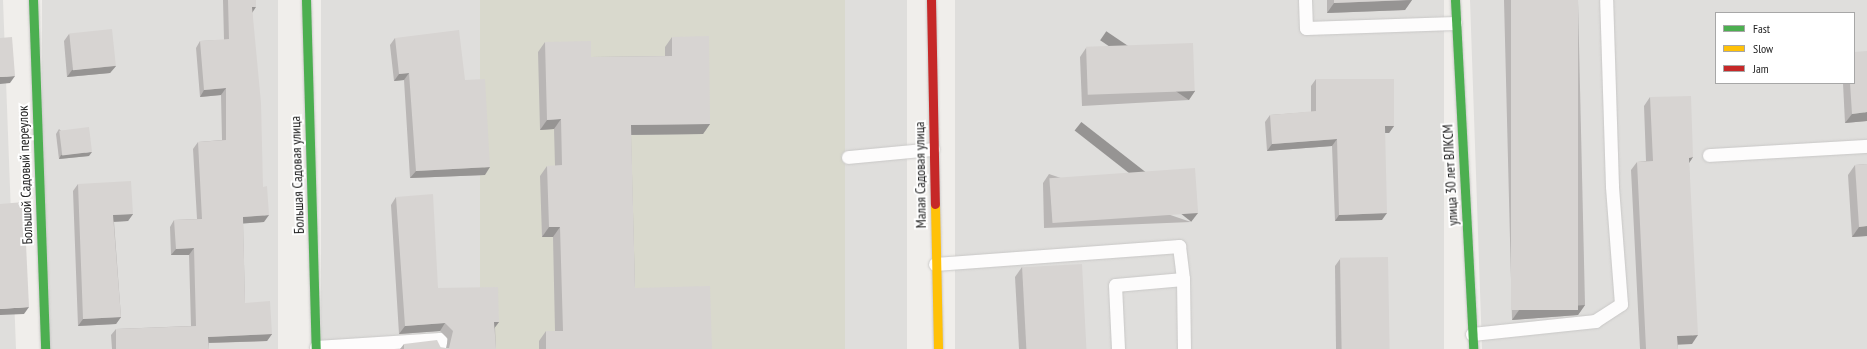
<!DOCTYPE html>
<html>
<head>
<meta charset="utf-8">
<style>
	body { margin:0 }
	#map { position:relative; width:1867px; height:349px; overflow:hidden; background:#f0eeeb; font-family:"PT Sans Narrow",sans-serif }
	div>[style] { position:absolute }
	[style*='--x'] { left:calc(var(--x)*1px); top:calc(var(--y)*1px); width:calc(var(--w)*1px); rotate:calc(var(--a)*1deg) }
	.residential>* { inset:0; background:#dfdedc; transform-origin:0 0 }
	.construction>* { inset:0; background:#d9d9cd; transform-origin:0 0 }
	.roads { filter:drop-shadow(0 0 1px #c9c8c7) drop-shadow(0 0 1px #c9c8c7) }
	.lane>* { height:13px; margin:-6.5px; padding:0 6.5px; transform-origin:6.5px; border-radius:6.5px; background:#fdfcfc }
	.fast>* { height:9px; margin:-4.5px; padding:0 4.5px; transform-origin:4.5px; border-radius:4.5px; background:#4caf50 }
	.slow>* { height:9px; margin:-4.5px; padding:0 4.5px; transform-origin:4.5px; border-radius:4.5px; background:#ffc107 }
	.jam>* { height:9px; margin:-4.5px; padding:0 4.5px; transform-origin:4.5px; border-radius:4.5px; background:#c62828 }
	.wall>* { inset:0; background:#b9b6b5 }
	.shaded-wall>* { inset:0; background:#969493; transform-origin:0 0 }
	.building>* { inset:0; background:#d7d4d2; transform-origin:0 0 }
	span { translate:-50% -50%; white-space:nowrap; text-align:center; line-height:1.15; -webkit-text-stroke:4px #fff; paint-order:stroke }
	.street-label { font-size:14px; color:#222 }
	.legend { position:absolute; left:1715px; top:12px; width:140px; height:72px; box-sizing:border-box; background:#fff; border:1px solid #a7a7a7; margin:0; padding:5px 7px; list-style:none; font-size:12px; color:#222 }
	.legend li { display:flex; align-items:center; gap:8px; height:20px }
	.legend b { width:20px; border:1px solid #a7a7a7 }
</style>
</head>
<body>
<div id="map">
	<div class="residential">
		<i style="clip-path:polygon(0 0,3px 0,16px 349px,0 349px)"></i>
		<i style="left:42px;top:0;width:236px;height:349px"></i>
		<i style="left:321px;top:0;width:159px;height:349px"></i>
		<i style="left:845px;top:0;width:62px;height:349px"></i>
		<i style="left:955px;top:0;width:489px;height:349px"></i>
		<i style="clip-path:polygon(evenodd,1470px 0,1867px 0,1867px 349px,1482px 349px,1470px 0,1716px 13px,1854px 13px,1854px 83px,1716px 83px,1716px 13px)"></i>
	</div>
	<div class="construction">
		<i style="left:480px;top:0;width:365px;height:349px"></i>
	</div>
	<div class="roads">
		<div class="lane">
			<i style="--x:1305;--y:0;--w:28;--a:88"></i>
			<i style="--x:1306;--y:28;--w:149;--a:-1.9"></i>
			<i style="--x:1709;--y:155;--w:158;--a:-3.3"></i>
			<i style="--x:848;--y:157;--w:85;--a:-5.4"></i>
			<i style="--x:935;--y:264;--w:245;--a:-4.2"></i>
			<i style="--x:1179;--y:246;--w:33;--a:83"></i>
			<i style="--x:1183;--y:279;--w:68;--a:175"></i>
			<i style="--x:1115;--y:285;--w:64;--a:87.3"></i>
			<i style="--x:1183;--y:279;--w:70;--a:89.2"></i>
			<i style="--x:1472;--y:334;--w:124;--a:-6"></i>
			<i style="--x:1595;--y:321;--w:31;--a:-33"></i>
			<i style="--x:1621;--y:304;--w:118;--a:-94.4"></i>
			<i style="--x:1612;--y:186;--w:186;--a:-91.8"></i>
			<i style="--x:316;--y:347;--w:124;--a:-3.7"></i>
			<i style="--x:440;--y:339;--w:10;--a:90"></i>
		</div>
		<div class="fast">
			<i style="--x:33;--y:0;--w:349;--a:88"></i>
			<i style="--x:306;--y:0;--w:349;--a:88.4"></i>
			<i style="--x:1455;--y:0;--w:349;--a:87"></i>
		</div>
		<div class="slow">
			<i style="--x:935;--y:204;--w:145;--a:88.8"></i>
		</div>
		<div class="jam">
			<i style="--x:931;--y:0;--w:204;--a:88.9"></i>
		</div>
	</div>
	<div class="wall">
		<i style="clip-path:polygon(223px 0,256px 0,252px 12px,264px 222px,243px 223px,245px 303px,272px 334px,267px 341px,209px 343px,209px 349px,112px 349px,111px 335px,116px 329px,191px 326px,189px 255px,171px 255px,170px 227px,174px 220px,197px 219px,193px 149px,198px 142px,222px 140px,221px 95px,200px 97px,196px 48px,200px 41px,224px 40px)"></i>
		<i style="clip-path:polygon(1327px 0,1412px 0,1405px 10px,1327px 13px)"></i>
		<i style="clip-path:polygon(1504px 0,1578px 0,1585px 305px,1578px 315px,1512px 320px)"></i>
		<i style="clip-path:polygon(69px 34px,116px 66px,110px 73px,67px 77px,64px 41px)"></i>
		<i style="clip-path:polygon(672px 37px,710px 124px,703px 134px,631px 135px,635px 288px,712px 349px,539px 349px,539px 341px,546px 331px,555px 331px,553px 237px,542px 237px,540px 176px,547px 166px,555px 166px,554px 129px,540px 130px,538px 52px,545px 42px,591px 57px,665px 56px,665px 47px)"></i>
		<i style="clip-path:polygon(395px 38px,465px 80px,485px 175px,410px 178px,404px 80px,394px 81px,390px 45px)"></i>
		<i style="clip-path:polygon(1086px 48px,1195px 91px,1189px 100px,1082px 106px,1080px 57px)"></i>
		<i style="clip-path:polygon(1316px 79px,1394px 126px,1389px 133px,1385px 133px,1382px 220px,1335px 221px,1332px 146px,1267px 151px,1265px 122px,1270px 115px,1311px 112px,1311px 86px)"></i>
		<i style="clip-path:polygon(1843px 83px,1854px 83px,1867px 121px,1845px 123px)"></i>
		<i style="clip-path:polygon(1650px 97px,1693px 157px,1689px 163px,1692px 344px,1678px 344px,1678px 349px,1640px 349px,1631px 170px,1637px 162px,1646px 161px,1644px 106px)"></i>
		<i style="clip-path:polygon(59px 129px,89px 156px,59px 159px,56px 134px)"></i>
		<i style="clip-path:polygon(1867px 164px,1867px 236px,1852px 237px,1848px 175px,1855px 165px)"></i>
		<i style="clip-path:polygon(1049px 174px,1191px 222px,1044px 228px,1043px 183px)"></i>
		<i style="clip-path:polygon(78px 184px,133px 214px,128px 221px,114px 222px,121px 317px,116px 324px,78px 326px,73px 191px)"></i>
		<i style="clip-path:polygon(396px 197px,438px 288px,499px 322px,495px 327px,496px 349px,400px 349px,404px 344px,446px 348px,448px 339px,440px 331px,399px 334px,391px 205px)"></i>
		<i style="clip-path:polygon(1340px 259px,1389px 349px,1336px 349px,1335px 266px)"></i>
		<i style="clip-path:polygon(1022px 267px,1086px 349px,1019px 349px,1015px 277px)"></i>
	</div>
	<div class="shaded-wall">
		<i style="clip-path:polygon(1412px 0,1405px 10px,1327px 13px,1334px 3px)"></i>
		<i style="clip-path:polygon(252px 7px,256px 7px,252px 13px)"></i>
		<i style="clip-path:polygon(116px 66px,110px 73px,67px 77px,72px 70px)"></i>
		<i style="clip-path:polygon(409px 73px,404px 80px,394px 81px,399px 74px)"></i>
		<i style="clip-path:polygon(15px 76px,10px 83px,0 84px,0 77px)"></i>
		<i style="clip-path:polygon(226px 88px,221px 95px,200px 97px,204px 90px)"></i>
		<i style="left:1195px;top:91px;width:11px;height:107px;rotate:124deg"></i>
		<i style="clip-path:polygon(1867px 112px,1867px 121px,1845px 123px,1852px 114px)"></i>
		<i style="clip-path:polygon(561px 119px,554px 129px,540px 130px,547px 120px)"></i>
		<i style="clip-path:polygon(710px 124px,703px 134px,624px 135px,631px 125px)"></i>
		<i style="clip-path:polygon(1385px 126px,1394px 126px,1389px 133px,1380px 133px)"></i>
		<i style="clip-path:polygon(1337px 139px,1332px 146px,1267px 151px,1272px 144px)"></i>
		<i style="clip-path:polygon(92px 152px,89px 156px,59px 159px,61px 155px)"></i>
		<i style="clip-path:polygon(1693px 157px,1687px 166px,1689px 158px)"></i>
		<i style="clip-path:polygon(490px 167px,485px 175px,410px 178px,416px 171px)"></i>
		<i style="left:1198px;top:213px;width:11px;height:148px;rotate:128deg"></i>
		<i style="clip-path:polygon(1387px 213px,1382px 220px,1335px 221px,1339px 215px)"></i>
		<i style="clip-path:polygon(133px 214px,128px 221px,109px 222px,113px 215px)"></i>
		<i style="clip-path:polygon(269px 215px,264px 222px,238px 224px,243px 217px)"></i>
		<i style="clip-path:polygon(1867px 226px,1867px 236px,1852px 237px,1859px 227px)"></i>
		<i style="clip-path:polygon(549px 227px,560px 227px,553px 237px,542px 237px)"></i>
		<i style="clip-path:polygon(194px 248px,189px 255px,171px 255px,176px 249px)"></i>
		<i style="clip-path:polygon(1585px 305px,1578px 315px,1512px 320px,1519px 310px)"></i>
		<i style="clip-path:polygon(29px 307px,24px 314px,0 315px,0 309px)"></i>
		<i style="clip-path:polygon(121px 317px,116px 324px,78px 326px,83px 319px)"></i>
		<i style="clip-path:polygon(494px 322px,499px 322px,493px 330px)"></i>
		<i style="clip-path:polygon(445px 323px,440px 331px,399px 334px,405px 326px)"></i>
		<i style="clip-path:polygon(272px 334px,267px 341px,204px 343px,208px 337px)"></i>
		<i style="clip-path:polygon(1698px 335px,1692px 344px,1672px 345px,1677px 336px)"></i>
	</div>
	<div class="building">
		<i style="clip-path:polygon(228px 0,256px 0,256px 7px,252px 7px,261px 103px,263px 187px,267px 186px,269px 215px,243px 217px,245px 303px,270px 301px,272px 334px,208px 337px,209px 349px,116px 349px,116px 329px,196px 326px,194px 248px,176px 249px,174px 220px,202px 219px,198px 142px,226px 140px,226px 88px,204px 90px,200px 41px,229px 39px)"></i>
		<i style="clip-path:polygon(1334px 0,1406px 0,1334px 3px)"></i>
		<i style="left:1511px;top:0;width:67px;height:310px"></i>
		<i style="left:112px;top:29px;width:37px;height:43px;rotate:84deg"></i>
		<i style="clip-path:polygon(459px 30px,465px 80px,485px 79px,490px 167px,416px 171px,409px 73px,399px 74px,395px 38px)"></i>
		<i style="clip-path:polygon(709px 36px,710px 124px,631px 125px,635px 288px,710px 286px,712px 349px,546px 349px,546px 331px,563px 331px,560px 227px,549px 227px,547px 166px,562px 165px,561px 119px,547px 120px,545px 42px,591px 41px,591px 57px,672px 56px,672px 37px)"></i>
		<i style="clip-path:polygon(12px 37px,15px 76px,0 77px,0 38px)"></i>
		<i style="left:1193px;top:43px;width:48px;height:107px;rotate:88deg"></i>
		<i style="clip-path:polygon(1867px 51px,1867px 112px,1852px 114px,1850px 83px,1854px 83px,1854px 52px)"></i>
		<i style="clip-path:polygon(1316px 79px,1394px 79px,1394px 126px,1385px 126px,1387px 213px,1339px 215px,1337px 139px,1272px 144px,1270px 115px,1316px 111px)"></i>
		<i style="clip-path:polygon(1691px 96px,1693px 157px,1689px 158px,1698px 335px,1677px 336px,1678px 349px,1646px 349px,1637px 162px,1653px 161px,1650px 97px)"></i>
		<i style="left:89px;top:127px;width:25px;height:30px;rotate:83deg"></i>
		<i style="clip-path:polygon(1867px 164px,1867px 226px,1859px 227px,1855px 165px)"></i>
		<i style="left:1195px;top:168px;width:45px;height:146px;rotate:86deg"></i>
		<i style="clip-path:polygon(131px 181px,133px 214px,113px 215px,121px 317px,83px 319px,78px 184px)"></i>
		<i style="clip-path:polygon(433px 194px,438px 288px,498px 287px,499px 322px,494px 322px,496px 349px,404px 349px,404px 344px,437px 340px,441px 348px,449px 348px,453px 331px,445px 323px,405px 326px,396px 197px)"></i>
		<i style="clip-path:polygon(24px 202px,29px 307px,0 309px,0 204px)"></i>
		<i style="left:1388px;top:257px;width:92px;height:48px;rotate:89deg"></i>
		<i style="left:1082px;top:264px;width:85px;height:60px;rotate:87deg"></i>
	</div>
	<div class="street-label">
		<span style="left:25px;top:175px;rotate:-92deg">Большой Садовый переулок</span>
		<span style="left:297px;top:175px;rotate:-92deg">Большая Садовая улица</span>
		<span style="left:920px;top:175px;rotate:-91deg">Малая Садовая улица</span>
		<span style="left:1450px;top:175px;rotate:-93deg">улица 30 лет ВЛКСМ</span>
	</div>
	<ul class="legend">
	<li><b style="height:5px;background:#4caf50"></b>Fast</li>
	<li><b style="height:5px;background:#ffc107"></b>Slow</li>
	<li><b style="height:5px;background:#c62828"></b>Jam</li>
	</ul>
</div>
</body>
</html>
